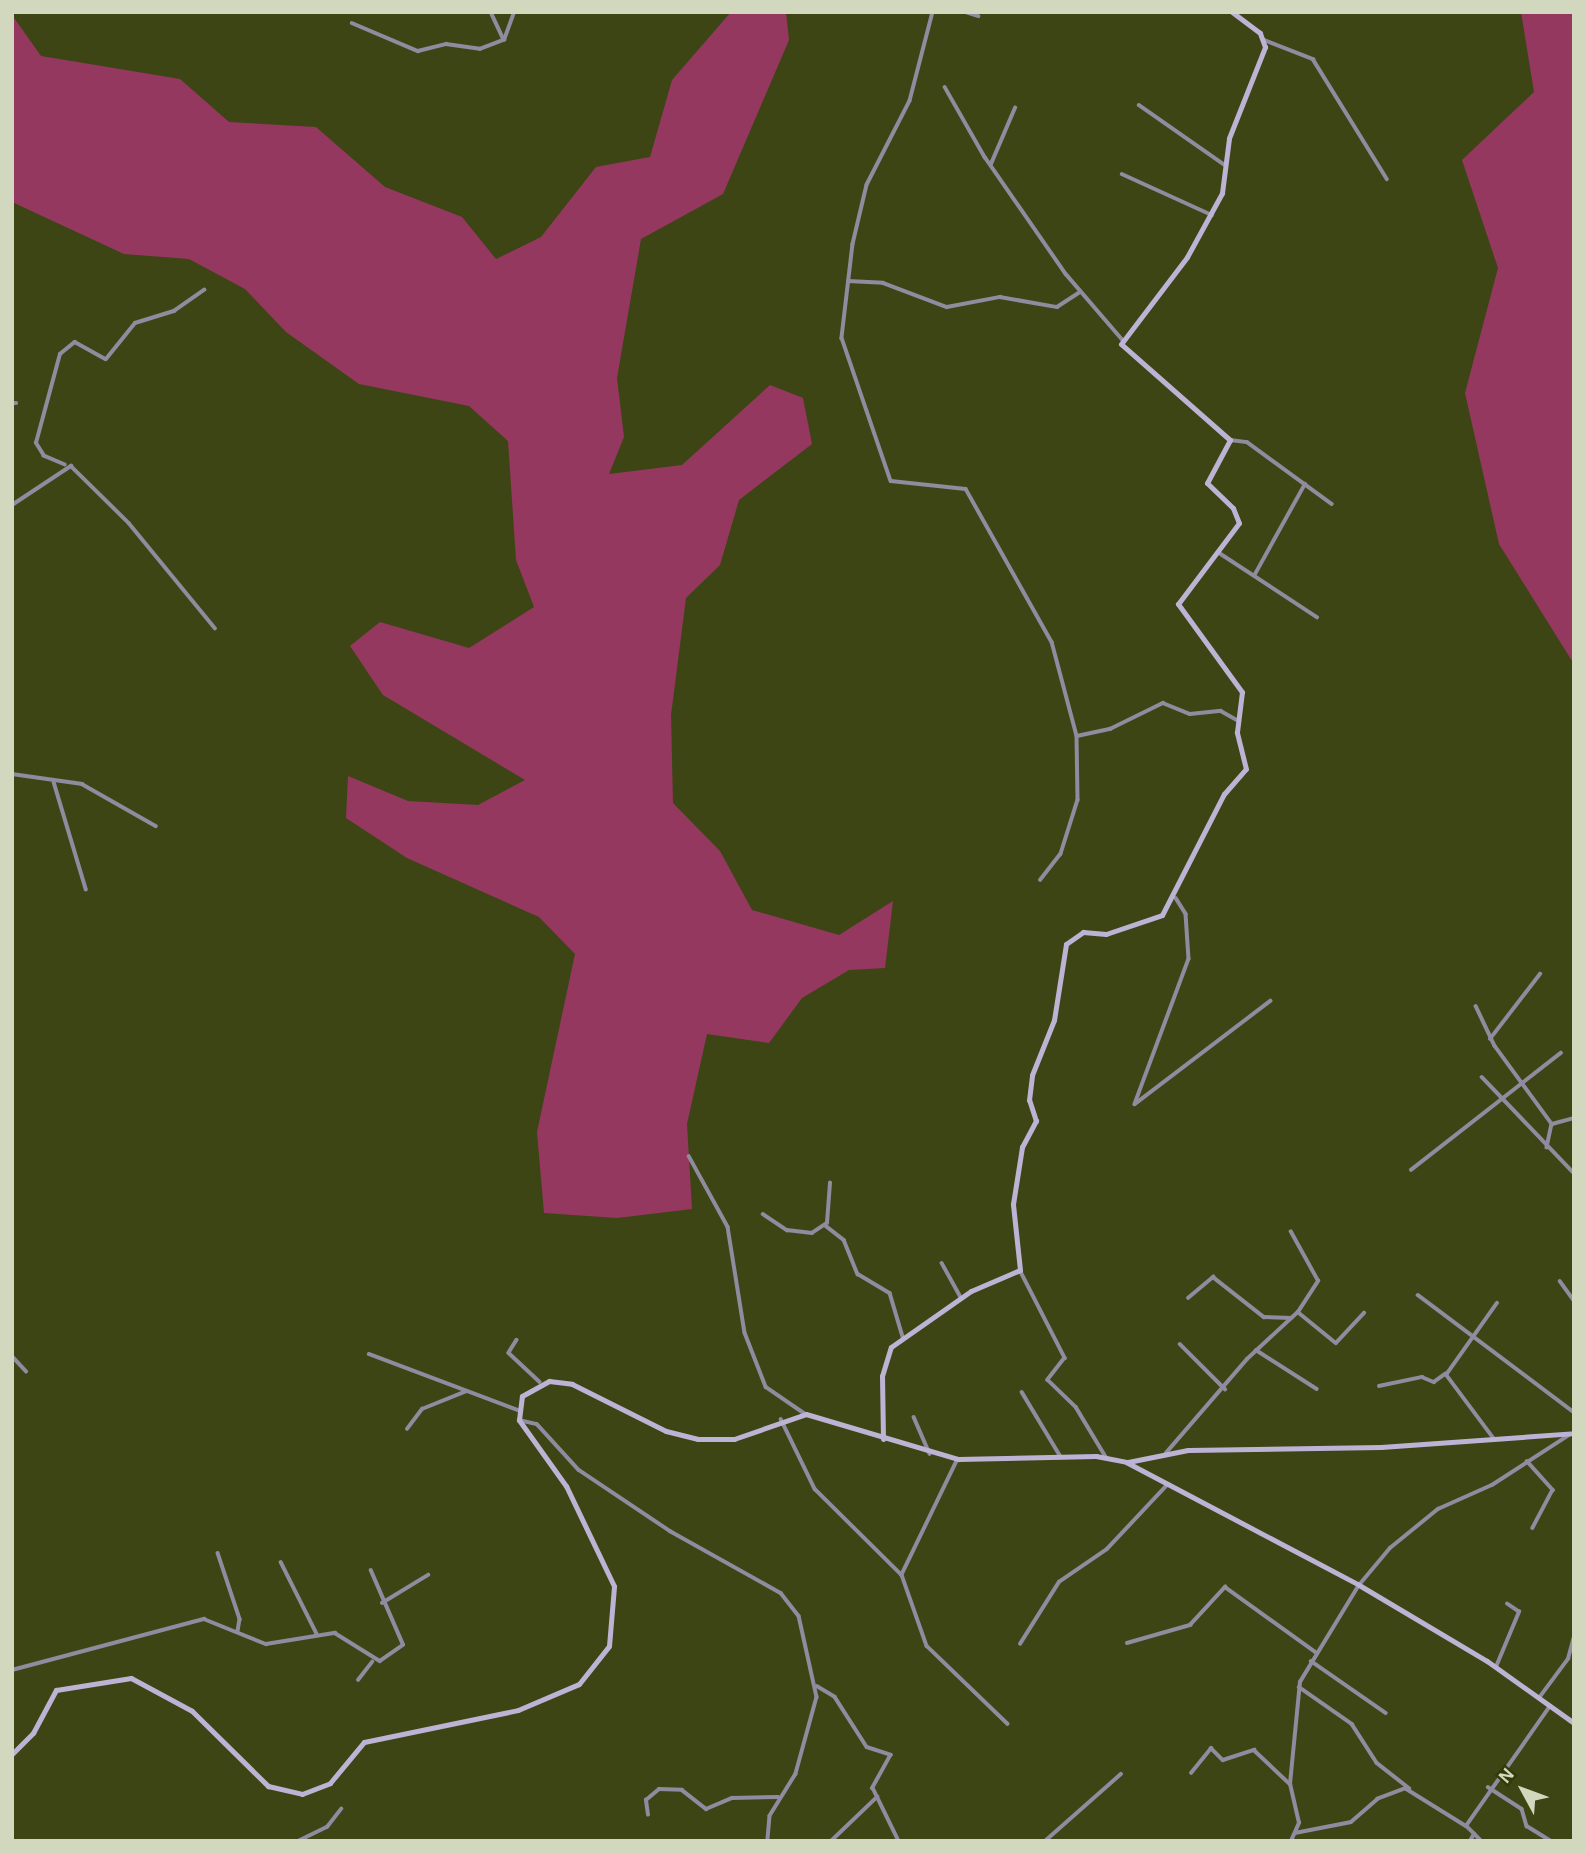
<!DOCTYPE html>
<html>
<head>
<meta charset="utf-8">
<style>
	body { margin:0 }
	#map { position:relative; width:1586px; height:1853px; overflow:hidden; background:#3d4515; font-family:"Alegreya Sans",sans-serif }
	div>[style] { position:absolute }
	[style*='--x'] { left:calc(var(--x)*1px); top:calc(var(--y)*1px); width:calc(var(--w)*1px); rotate:calc(var(--a)*1deg) }
	.green>* { inset:0; background:#95385f }
	.street>* { height:3.5px; margin:-1.75px; padding:0 1.75px; transform-origin:1.75px; border-radius:1.75px; background:#908b9f }
	.secondary>* { height:5px; margin:-2.5px; padding:0 2.5px; transform-origin:2.5px; border-radius:2.5px; background:#bdb4d5 }
	span { translate:-50% -50%; white-space:nowrap; text-align:center; line-height:1.15; -webkit-text-stroke:5px #333a08; paint-order:stroke }
	.frame { position:absolute; inset:0; border:14px solid #d2d8be; pointer-events:none }
	.north { position:absolute; left:1488px; top:1755px; width:70px; height:70px; -webkit-text-stroke:5px #333a08; paint-order:stroke; rotate:311deg; font-size:19px; font-weight:700; line-height:28px; text-align:center; color:#d2d8be }
	.north::after { content:''; display:block; margin:auto; width:24px; height:32px; background:#d2d8be; clip-path:polygon(50% 0,100% 100%,50% 72%,0 100%) }
</style>
</head>
<body>
<div id="map">
	<div class="green">
		<i style="clip-path:polygon(731px 12px,786px 12px,789px 40px,723px 194px,641px 239px,617px 378px,624px 437px,609px 474px,682px 465px,770px 385px,803px 398px,812px 444px,739px 500px,720px 565px,686px 598px,671px 715px,673px 803px,720px 851px,752px 910px,839px 935px,893px 901px,885px 968px,849px 970px,802px 998px,769px 1043px,707px 1034px,687px 1124px,692px 1209px,617px 1218px,544px 1213px,537px 1132px,575px 954px,539px 917px,407px 858px,346px 818px,348px 776px,408px 801px,478px 805px,525px 780px,383px 695px,350px 646px,380px 622px,469px 648px,534px 607px,516px 560px,508px 441px,469px 406px,359px 384px,286px 332px,245px 289px,189px 259px,124px 254px,12px 202px,12px 15px,41px 56px,180px 79px,229px 122px,316px 127px,385px 187px,462px 217px,496px 259px,541px 237px,596px 167px,650px 157px,672px 80px)"></i>
		<i style="clip-path:polygon(1521px 12px,1574px 12px,1572px 661px,1499px 544px,1465px 393px,1498px 268px,1462px 160px,1534px 92px)"></i>
	</div>
	<div class="street">
		<i style="--x:491;--y:12;--w:29;--a:65"></i>
		<i style="--x:933;--y:12;--w:92;--a:104.5"></i>
		<i style="--x:910;--y:101;--w:94;--a:117.1"></i>
		<i style="--x:867;--y:185;--w:61;--a:103.3"></i>
		<i style="--x:853;--y:244;--w:95;--a:96.7"></i>
		<i style="--x:842;--y:338;--w:151;--a:71.1"></i>
		<i style="--x:891;--y:481;--w:75;--a:6.1"></i>
		<i style="--x:966;--y:489;--w:176;--a:60.7"></i>
		<i style="--x:1052;--y:642;--w:97;--a:75.1"></i>
		<i style="--x:1077;--y:736;--w:64;--a:89.1"></i>
		<i style="--x:1078;--y:800;--w:57;--a:107.5"></i>
		<i style="--x:1061;--y:854;--w:33;--a:128"></i>
		<i style="--x:966;--y:12;--w:13;--a:18"></i>
		<i style="--x:352;--y:23;--w:72;--a:23"></i>
		<i style="--x:418;--y:51;--w:29;--a:-14"></i>
		<i style="--x:446;--y:44;--w:34;--a:8"></i>
		<i style="--x:480;--y:49;--w:26;--a:-21"></i>
		<i style="--x:504;--y:40;--w:30;--a:-70"></i>
		<i style="--x:1264;--y:40;--w:53;--a:21.2"></i>
		<i style="--x:1313;--y:59;--w:141;--a:58.3"></i>
		<i style="--x:945;--y:87;--w:81;--a:60.3"></i>
		<i style="--x:985;--y:157;--w:142;--a:55.3"></i>
		<i style="--x:1066;--y:274;--w:86;--a:49.3"></i>
		<i style="--x:1139;--y:105;--w:105;--a:34.9"></i>
		<i style="--x:991;--y:164;--w:61;--a:-66.8"></i>
		<i style="--x:1122;--y:174;--w:99;--a:24.5"></i>
		<i style="--x:848;--y:281;--w:35;--a:3"></i>
		<i style="--x:883;--y:283;--w:68;--a:20.6"></i>
		<i style="--x:947;--y:307;--w:54;--a:-10.7"></i>
		<i style="--x:1000;--y:297;--w:58;--a:10"></i>
		<i style="--x:1057;--y:307;--w:27;--a:-33"></i>
		<i style="--x:12;--y:403;--w:4;--a:0"></i>
		<i style="--x:1230;--y:440;--w:17;--a:7"></i>
		<i style="--x:1247;--y:442;--w:105;--a:36.1"></i>
		<i style="--x:65;--y:465;--w:23;--a:-157"></i>
		<i style="--x:44;--y:456;--w:15;--a:-122"></i>
		<i style="--x:36;--y:443;--w:92;--a:-74.9"></i>
		<i style="--x:60;--y:354;--w:19;--a:-39"></i>
		<i style="--x:75;--y:342;--w:35;--a:29"></i>
		<i style="--x:106;--y:359;--w:46;--a:-51.1"></i>
		<i style="--x:135;--y:323;--w:41;--a:-17.1"></i>
		<i style="--x:174;--y:311;--w:37;--a:-35"></i>
		<i style="--x:12;--y:505;--w:71;--a:-33.5"></i>
		<i style="--x:71;--y:466;--w:81;--a:44.5"></i>
		<i style="--x:129;--y:523;--w:136;--a:50.7"></i>
		<i style="--x:1221;--y:554;--w:115;--a:33.3"></i>
		<i style="--x:1254;--y:576;--w:105;--a:-61"></i>
		<i style="--x:1077;--y:736;--w:34;--a:-12"></i>
		<i style="--x:1110;--y:729;--w:59;--a:-26.1"></i>
		<i style="--x:1163;--y:703;--w:29;--a:22"></i>
		<i style="--x:1190;--y:714;--w:31;--a:-6"></i>
		<i style="--x:1221;--y:711;--w:21;--a:29"></i>
		<i style="--x:12;--y:774;--w:71;--a:8.1"></i>
		<i style="--x:82;--y:784;--w:85;--a:29.6"></i>
		<i style="--x:54;--y:782;--w:112;--a:73.3"></i>
		<i style="--x:1176;--y:898;--w:19;--a:58"></i>
		<i style="--x:1186;--y:914;--w:45;--a:86.2"></i>
		<i style="--x:1189;--y:959;--w:155;--a:110.4"></i>
		<i style="--x:1135;--y:1104;--w:170;--a:-37.3"></i>
		<i style="--x:1476;--y:1006;--w:44;--a:64.6"></i>
		<i style="--x:1495;--y:1046;--w:97;--a:53.8"></i>
		<i style="--x:1552;--y:1124;--w:24;--a:102"></i>
		<i style="--x:1490;--y:1039;--w:82;--a:-52.4"></i>
		<i style="--x:1482;--y:1077;--w:133;--a:46.2"></i>
		<i style="--x:1552;--y:1124;--w:23;--a:-15"></i>
		<i style="--x:689;--y:1156;--w:81;--a:61.2"></i>
		<i style="--x:728;--y:1227;--w:107;--a:80.9"></i>
		<i style="--x:745;--y:1333;--w:58;--a:68.7"></i>
		<i style="--x:766;--y:1387;--w:46;--a:34.4"></i>
		<i style="--x:1411;--y:1170;--w:190;--a:-38"></i>
		<i style="--x:763;--y:1214;--w:29;--a:34"></i>
		<i style="--x:787;--y:1230;--w:25;--a:7"></i>
		<i style="--x:812;--y:1233;--w:18;--a:-34"></i>
		<i style="--x:827;--y:1223;--w:40;--a:-85.7"></i>
		<i style="--x:826;--y:1226;--w:23;--a:38"></i>
		<i style="--x:844;--y:1240;--w:37;--a:68"></i>
		<i style="--x:858;--y:1274;--w:37;--a:31"></i>
		<i style="--x:890;--y:1293;--w:46;--a:73.5"></i>
		<i style="--x:942;--y:1263;--w:39;--a:61"></i>
		<i style="--x:1020;--y:1270;--w:99;--a:62.9"></i>
		<i style="--x:1065;--y:1358;--w:28;--a:128"></i>
		<i style="--x:1048;--y:1380;--w:39;--a:44"></i>
		<i style="--x:1076;--y:1407;--w:58;--a:59"></i>
		<i style="--x:1560;--y:1281;--w:24;--a:54"></i>
		<i style="--x:1418;--y:1295;--w:195;--a:36.9"></i>
		<i style="--x:1188;--y:1298;--w:33;--a:-40"></i>
		<i style="--x:1213;--y:1277;--w:65;--a:38.1"></i>
		<i style="--x:1264;--y:1317;--w:27;--a:2"></i>
		<i style="--x:1298;--y:1312;--w:49;--a:39.2"></i>
		<i style="--x:1336;--y:1343;--w:41;--a:-47"></i>
		<i style="--x:517;--y:1340;--w:15;--a:122"></i>
		<i style="--x:509;--y:1353;--w:42;--a:43.1"></i>
		<i style="--x:1180;--y:1344;--w:64;--a:45"></i>
		<i style="--x:1256;--y:1350;--w:72;--a:32.6"></i>
		<i style="--x:369;--y:1354;--w:159;--a:20.6"></i>
		<i style="--x:12;--y:1356;--w:21;--a:47"></i>
		<i style="--x:1379;--y:1386;--w:44;--a:-11.8"></i>
		<i style="--x:1422;--y:1377;--w:13;--a:23"></i>
		<i style="--x:1434;--y:1382;--w:14;--a:-36"></i>
		<i style="--x:1022;--y:1392;--w:76;--a:59"></i>
		<i style="--x:914;--y:1417;--w:40;--a:66.6"></i>
		<i style="--x:781;--y:1419;--w:78;--a:64.1"></i>
		<i style="--x:815;--y:1489;--w:122;--a:44.7"></i>
		<i style="--x:519;--y:1420;--w:18;--a:13"></i>
		<i style="--x:537;--y:1424;--w:62;--a:47.6"></i>
		<i style="--x:579;--y:1470;--w:110;--a:33.8"></i>
		<i style="--x:670;--y:1531;--w:127;--a:29.2"></i>
		<i style="--x:781;--y:1593;--w:29;--a:52"></i>
		<i style="--x:799;--y:1616;--w:83;--a:77.5"></i>
		<i style="--x:817;--y:1697;--w:80;--a:105.3"></i>
		<i style="--x:796;--y:1774;--w:49;--a:121.8"></i>
		<i style="--x:770;--y:1816;--w:25;--a:95"></i>
		<i style="--x:407;--y:1429;--w:25;--a:-53"></i>
		<i style="--x:422;--y:1409;--w:48;--a:-21.8"></i>
		<i style="--x:1493;--y:1438;--w:79;--a:-126.7"></i>
		<i style="--x:1446;--y:1375;--w:88;--a:-54.7"></i>
		<i style="--x:1166;--y:1453;--w:124;--a:-49.2"></i>
		<i style="--x:1247;--y:1359;--w:69;--a:-42.7"></i>
		<i style="--x:1298;--y:1312;--w:37;--a:-57"></i>
		<i style="--x:1318;--y:1281;--w:56;--a:-118.9"></i>
		<i style="--x:958;--y:1459;--w:129;--a:115.8"></i>
		<i style="--x:902;--y:1575;--w:75;--a:70.6"></i>
		<i style="--x:927;--y:1646;--w:112;--a:43.9"></i>
		<i style="--x:1527;--y:1461;--w:39;--a:48"></i>
		<i style="--x:1553;--y:1490;--w:43;--a:117.8"></i>
		<i style="--x:218;--y:1553;--w:70;--a:71.6"></i>
		<i style="--x:240;--y:1619;--w:12;--a:99"></i>
		<i style="--x:281;--y:1562;--w:80;--a:63.4"></i>
		<i style="--x:382;--y:1603;--w:54;--a:-31.3"></i>
		<i style="--x:1127;--y:1643;--w:66;--a:-15.9"></i>
		<i style="--x:1190;--y:1625;--w:52;--a:-47.4"></i>
		<i style="--x:1225;--y:1587;--w:113;--a:35.7"></i>
		<i style="--x:1020;--y:1644;--w:73;--a:-57.8"></i>
		<i style="--x:1059;--y:1582;--w:58;--a:-34.5"></i>
		<i style="--x:1107;--y:1549;--w:88;--a:-46.8"></i>
		<i style="--x:1311;--y:1661;--w:91;--a:34.7"></i>
		<i style="--x:1496;--y:1667;--w:60;--a:-67.3"></i>
		<i style="--x:1519;--y:1612;--w:14;--a:-146"></i>
		<i style="--x:12;--y:1670;--w:199;--a:-14.9"></i>
		<i style="--x:204;--y:1619;--w:67;--a:22"></i>
		<i style="--x:266;--y:1644;--w:70;--a:-9.1"></i>
		<i style="--x:335;--y:1633;--w:53;--a:31.9"></i>
		<i style="--x:380;--y:1661;--w:28;--a:-35"></i>
		<i style="--x:403;--y:1645;--w:81;--a:-113.4"></i>
		<i style="--x:358;--y:1680;--w:23;--a:-52"></i>
		<i style="--x:817;--y:1686;--w:21;--a:31"></i>
		<i style="--x:835;--y:1697;--w:59;--a:57.4"></i>
		<i style="--x:867;--y:1747;--w:25;--a:18"></i>
		<i style="--x:891;--y:1755;--w:38;--a:119"></i>
		<i style="--x:873;--y:1788;--w:59;--a:63.9"></i>
		<i style="--x:1299;--y:1687;--w:65;--a:34.9"></i>
		<i style="--x:1352;--y:1724;--w:46;--a:57.3"></i>
		<i style="--x:1377;--y:1763;--w:41;--a:38"></i>
		<i style="--x:1539;--y:1698;--w:49;--a:-53.4"></i>
		<i style="--x:1568;--y:1659;--w:24;--a:-75"></i>
		<i style="--x:1191;--y:1773;--w:32;--a:-51"></i>
		<i style="--x:1211;--y:1748;--w:17;--a:45"></i>
		<i style="--x:1223;--y:1760;--w:33;--a:-18"></i>
		<i style="--x:1254;--y:1750;--w:50;--a:43.4"></i>
		<i style="--x:1488;--y:1787;--w:40;--a:32.9"></i>
		<i style="--x:1522;--y:1809;--w:18;--a:74"></i>
		<i style="--x:1527;--y:1826;--w:28;--a:32"></i>
		<i style="--x:648;--y:1815;--w:15;--a:-98"></i>
		<i style="--x:646;--y:1800;--w:17;--a:-40"></i>
		<i style="--x:659;--y:1789;--w:23;--a:2"></i>
		<i style="--x:682;--y:1790;--w:31;--a:38"></i>
		<i style="--x:706;--y:1809;--w:28;--a:-23"></i>
		<i style="--x:732;--y:1798;--w:46;--a:-1.2"></i>
		<i style="--x:1295;--y:1833;--w:57;--a:-11.1"></i>
		<i style="--x:1351;--y:1822;--w:35;--a:-41"></i>
		<i style="--x:1377;--y:1799;--w:30;--a:-21"></i>
		<i style="--x:1405;--y:1788;--w:72;--a:31.9"></i>
		<i style="--x:298;--y:1841;--w:32;--a:-26"></i>
		<i style="--x:327;--y:1827;--w:23;--a:-52"></i>
		<i style="--x:831;--y:1841;--w:64;--a:-43.7"></i>
		<i style="--x:1045;--y:1841;--w:101;--a:-41.4"></i>
		<i style="--x:1291;--y:1841;--w:20;--a:-66"></i>
		<i style="--x:1299;--y:1823;--w:40;--a:-103"></i>
		<i style="--x:1290;--y:1784;--w:102;--a:-84.4"></i>
		<i style="--x:1300;--y:1682;--w:114;--a:-58.7"></i>
		<i style="--x:1359;--y:1585;--w:48;--a:-50"></i>
		<i style="--x:1390;--y:1548;--w:62;--a:-39.1"></i>
		<i style="--x:1438;--y:1509;--w:59;--a:-24"></i>
		<i style="--x:1492;--y:1485;--w:92;--a:-33"></i>
		<i style="--x:1470;--y:1841;--w:8;--a:-60"></i>
		<i style="--x:1481;--y:1841;--w:21;--a:-135"></i>
		<i style="--x:1466;--y:1826;--w:146;--a:-55"></i>
	</div>
	<div class="secondary">
		<i style="--x:883;--y:1439;--w:63;--a:-90.9"></i>
		<i style="--x:882;--y:1376;--w:30;--a:-73"></i>
		<i style="--x:891;--y:1347;--w:98;--a:-35"></i>
		<i style="--x:971;--y:1291;--w:53;--a:-23.2"></i>
		<i style="--x:1020;--y:1270;--w:66;--a:-96.1"></i>
		<i style="--x:1013;--y:1204;--w:58;--a:-81"></i>
		<i style="--x:1022;--y:1147;--w:30;--a:-62"></i>
		<i style="--x:1036;--y:1121;--w:22;--a:-108"></i>
		<i style="--x:1029;--y:1100;--w:25;--a:-83"></i>
		<i style="--x:1032;--y:1075;--w:59;--a:-68.2"></i>
		<i style="--x:1054;--y:1020;--w:77;--a:-81"></i>
		<i style="--x:1066;--y:944;--w:21;--a:-35"></i>
		<i style="--x:1083;--y:932;--w:23;--a:5"></i>
		<i style="--x:1106;--y:934;--w:59;--a:-18.7"></i>
		<i style="--x:1162;--y:915;--w:136;--a:-62.9"></i>
		<i style="--x:1224;--y:794;--w:33;--a:-49"></i>
		<i style="--x:1246;--y:769;--w:38;--a:-104"></i>
		<i style="--x:1237;--y:732;--w:40;--a:-82.9"></i>
		<i style="--x:1242;--y:692;--w:109;--a:-126"></i>
		<i style="--x:1178;--y:604;--w:101;--a:-53"></i>
		<i style="--x:1239;--y:523;--w:16;--a:-112"></i>
		<i style="--x:1233;--y:508;--w:36;--a:-136"></i>
		<i style="--x:1207;--y:483;--w:49;--a:-61.9"></i>
		<i style="--x:1230;--y:440;--w:145;--a:-138.6"></i>
		<i style="--x:1121;--y:344;--w:109;--a:-52.8"></i>
		<i style="--x:1187;--y:257;--w:73;--a:-61.3"></i>
		<i style="--x:1222;--y:193;--w:55;--a:-82.7"></i>
		<i style="--x:1229;--y:138;--w:98;--a:-68.4"></i>
		<i style="--x:1265;--y:47;--w:15;--a:-110"></i>
		<i style="--x:1260;--y:33;--w:35;--a:-143"></i>
		<i style="--x:1128;--y:1462;--w:61;--a:-11.3"></i>
		<i style="--x:1188;--y:1450;--w:193;--a:-0.9"></i>
		<i style="--x:1381;--y:1447;--w:194;--a:-4.1"></i>
		<i style="--x:12;--y:1754;--w:30;--a:-45"></i>
		<i style="--x:33;--y:1733;--w:49;--a:-61.9"></i>
		<i style="--x:56;--y:1690;--w:76;--a:-9.1"></i>
		<i style="--x:131;--y:1678;--w:69;--a:28.4"></i>
		<i style="--x:192;--y:1711;--w:107;--a:44.6"></i>
		<i style="--x:268;--y:1786;--w:35;--a:13"></i>
		<i style="--x:302;--y:1794;--w:30;--a:-21"></i>
		<i style="--x:330;--y:1783;--w:53;--a:-50.3"></i>
		<i style="--x:364;--y:1742;--w:157;--a:-11.7"></i>
		<i style="--x:518;--y:1710;--w:66;--a:-23.1"></i>
		<i style="--x:579;--y:1684;--w:48;--a:-51.7"></i>
		<i style="--x:609;--y:1646;--w:60;--a:-85.2"></i>
		<i style="--x:614;--y:1586;--w:111;--a:-115.6"></i>
		<i style="--x:566;--y:1486;--w:81;--a:-125.5"></i>
		<i style="--x:519;--y:1420;--w:24;--a:-83"></i>
		<i style="--x:522;--y:1396;--w:31;--a:-29"></i>
		<i style="--x:549;--y:1381;--w:23;--a:7"></i>
		<i style="--x:572;--y:1384;--w:105;--a:26.6"></i>
		<i style="--x:666;--y:1431;--w:33;--a:14"></i>
		<i style="--x:698;--y:1439;--w:36;--a:0"></i>
		<i style="--x:734;--y:1439;--w:76;--a:-19.1"></i>
		<i style="--x:806;--y:1414;--w:159;--a:16.5"></i>
		<i style="--x:958;--y:1459;--w:138;--a:-1.2"></i>
		<i style="--x:1096;--y:1456;--w:31;--a:11"></i>
		<i style="--x:1126;--y:1462;--w:263;--a:27.8"></i>
		<i style="--x:1359;--y:1585;--w:149;--a:30.7"></i>
		<i style="--x:1487;--y:1661;--w:107;--a:35.5"></i>
	</div>
	<div class="frame"></div>
	<div class="north">N</div>
</div>
</body>
</html>
